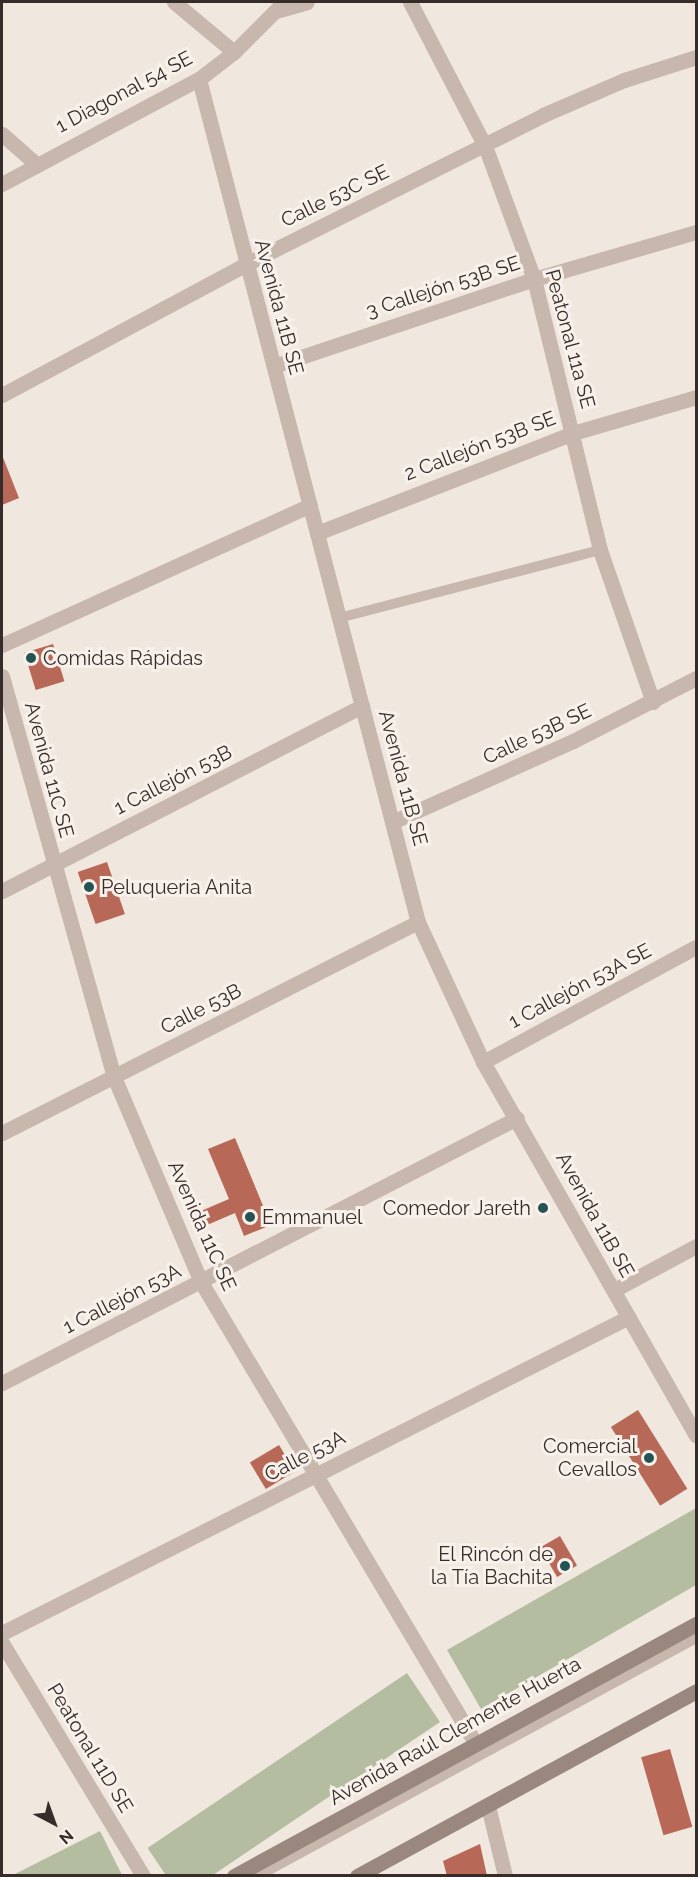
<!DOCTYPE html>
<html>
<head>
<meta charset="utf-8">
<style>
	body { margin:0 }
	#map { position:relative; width:698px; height:1877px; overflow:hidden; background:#f0e7df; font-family:Raleway,sans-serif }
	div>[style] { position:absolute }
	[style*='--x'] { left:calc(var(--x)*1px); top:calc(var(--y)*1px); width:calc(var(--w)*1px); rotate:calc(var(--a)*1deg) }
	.green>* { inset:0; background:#b5bda1; transform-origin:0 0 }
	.building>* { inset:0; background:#b76856; transform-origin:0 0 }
	.lane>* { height:10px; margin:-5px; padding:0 5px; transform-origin:5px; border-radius:5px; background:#c7b7ac }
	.street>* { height:15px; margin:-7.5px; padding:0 7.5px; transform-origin:7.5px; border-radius:7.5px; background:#c7b7ac }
	.secondary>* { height:15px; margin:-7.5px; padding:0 7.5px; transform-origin:7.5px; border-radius:7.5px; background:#9a877e }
	.dots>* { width:16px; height:16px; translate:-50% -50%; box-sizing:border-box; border:3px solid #f8f1eb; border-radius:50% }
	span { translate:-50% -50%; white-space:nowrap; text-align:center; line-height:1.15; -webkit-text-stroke:6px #f8f1eb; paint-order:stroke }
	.street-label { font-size:20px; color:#362d2a }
	.poi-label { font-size:20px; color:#362d2a }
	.left { translate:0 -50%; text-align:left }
	.right { translate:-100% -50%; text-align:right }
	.frame { position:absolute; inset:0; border:3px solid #362d2a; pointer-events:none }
	.north { position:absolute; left:24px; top:1793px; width:60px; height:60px; -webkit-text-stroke:4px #f8f1eb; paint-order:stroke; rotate:139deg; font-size:16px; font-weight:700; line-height:24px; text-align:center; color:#362d2a }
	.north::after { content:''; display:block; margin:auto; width:21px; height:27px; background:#362d2a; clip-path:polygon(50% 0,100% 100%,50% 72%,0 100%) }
</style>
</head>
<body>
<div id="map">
	<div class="green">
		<i style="clip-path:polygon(696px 1508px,696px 1585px,481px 1709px,447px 1650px)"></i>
		<i style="left:407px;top:1673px;width:59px;height:313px;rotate:56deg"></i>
		<i style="clip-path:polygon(100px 1831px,122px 1875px,13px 1875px)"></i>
	</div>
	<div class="building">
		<i style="clip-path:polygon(2px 455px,19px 498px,2px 505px)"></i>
		<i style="left:53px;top:644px;width:39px;height:30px;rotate:73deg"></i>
		<i style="left:107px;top:862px;width:55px;height:31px;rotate:71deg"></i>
		<i style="clip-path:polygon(235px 1138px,271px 1225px,244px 1236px,235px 1213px,207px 1225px,201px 1211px,229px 1199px,208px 1149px)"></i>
		<i style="left:638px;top:1410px;width:93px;height:32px;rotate:58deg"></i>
		<i style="left:279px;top:1445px;width:31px;height:34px;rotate:59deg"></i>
		<i style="left:560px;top:1536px;width:34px;height:23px;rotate:60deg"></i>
		<i style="left:670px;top:1749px;width:81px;height:30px;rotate:74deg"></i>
		<i style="clip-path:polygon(480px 1844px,487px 1876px,447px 1876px,443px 1861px)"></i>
	</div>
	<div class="lane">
		<i style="--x:339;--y:618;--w:270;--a:-14.6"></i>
		<i style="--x:258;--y:1876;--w:498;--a:-28.5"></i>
	</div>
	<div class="street">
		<i style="--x:174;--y:2;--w:78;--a:39.8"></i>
		<i style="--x:410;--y:2;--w:162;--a:62.5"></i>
		<i style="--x:485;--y:146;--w:142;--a:69.8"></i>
		<i style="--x:534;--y:279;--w:279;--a:76.3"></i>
		<i style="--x:600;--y:550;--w:161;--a:70.8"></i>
		<i style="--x:276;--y:11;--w:32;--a:-16"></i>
		<i style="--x:199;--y:79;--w:871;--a:75.44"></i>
		<i style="--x:418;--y:922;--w:154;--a:65.1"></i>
		<i style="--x:483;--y:1062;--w:430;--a:60.3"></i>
		<i style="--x:2;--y:134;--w:44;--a:41.3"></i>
		<i style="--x:2;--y:184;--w:223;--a:-28.1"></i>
		<i style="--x:199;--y:79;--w:44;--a:-37.6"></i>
		<i style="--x:234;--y:52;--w:71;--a:-45"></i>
		<i style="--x:274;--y:366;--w:274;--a:-18.5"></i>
		<i style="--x:534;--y:279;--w:169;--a:-16.2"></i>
		<i style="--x:2;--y:395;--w:277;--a:-28.2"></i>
		<i style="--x:246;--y:264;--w:332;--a:-26.6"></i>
		<i style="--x:543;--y:115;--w:88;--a:-23.4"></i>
		<i style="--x:624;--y:80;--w:76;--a:-17.7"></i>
		<i style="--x:317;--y:533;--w:275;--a:-21.3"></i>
		<i style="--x:573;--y:433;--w:128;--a:-16.3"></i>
		<i style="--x:2;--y:645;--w:338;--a:-24.4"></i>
		<i style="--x:2;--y:676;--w:416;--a:74.4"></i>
		<i style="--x:114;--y:1077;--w:223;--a:67"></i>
		<i style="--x:201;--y:1282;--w:538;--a:59.24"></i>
		<i style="--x:392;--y:822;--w:198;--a:-24.1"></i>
		<i style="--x:573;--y:741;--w:138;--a:-27.1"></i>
		<i style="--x:2;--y:891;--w:405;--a:-27.2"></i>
		<i style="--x:483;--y:1062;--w:242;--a:-28.4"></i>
		<i style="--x:2;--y:1133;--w:466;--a:-26.9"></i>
		<i style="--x:614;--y:1290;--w:93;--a:-28.2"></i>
		<i style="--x:2;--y:1383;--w:579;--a:-27.23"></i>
		<i style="--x:2;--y:1633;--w:702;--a:-26.75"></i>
		<i style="--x:2;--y:1643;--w:272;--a:58.8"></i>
		<i style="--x:488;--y:1806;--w:72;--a:76.3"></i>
	</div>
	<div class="secondary">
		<i style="--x:234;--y:1876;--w:526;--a:-28.61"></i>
		<i style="--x:357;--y:1876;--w:386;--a:-28.6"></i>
	</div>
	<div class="dots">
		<i style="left:31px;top:658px;background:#255252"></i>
		<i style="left:89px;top:887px;background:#255252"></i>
		<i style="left:543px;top:1208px;background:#255252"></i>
		<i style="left:250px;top:1217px;background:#255252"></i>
		<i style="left:649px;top:1458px;background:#255252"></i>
		<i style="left:565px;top:1566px;background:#255252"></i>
	</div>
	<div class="street-label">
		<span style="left:124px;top:92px;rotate:-28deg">1 Diagonal 54 SE</span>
		<span style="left:335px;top:196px;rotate:-26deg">Calle 53C SE</span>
		<span style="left:443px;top:287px;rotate:-18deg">3 Callejón 53B SE</span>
		<span style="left:279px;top:307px;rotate:75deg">Avenida 11B SE</span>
		<span style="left:570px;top:339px;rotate:75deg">Peatonal 11a SE</span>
		<span style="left:480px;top:446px;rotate:-21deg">2 Callejón 53B SE</span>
		<span style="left:537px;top:734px;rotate:-25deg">Calle 53B SE</span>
		<span style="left:49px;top:770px;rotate:75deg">Avenida 11C SE</span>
		<span style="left:403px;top:778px;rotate:75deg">Avenida 11B SE</span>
		<span style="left:173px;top:780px;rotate:-27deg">1 Callejón 53B</span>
		<span style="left:580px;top:986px;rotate:-28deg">1 Callejón 53A SE</span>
		<span style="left:201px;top:1009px;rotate:-27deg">Calle 53B</span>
		<span style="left:595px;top:1215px;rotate:61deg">Avenida 11B SE</span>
		<span style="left:202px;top:1226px;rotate:66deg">Avenida 11C SE</span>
		<span style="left:122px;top:1299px;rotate:-27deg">1 Callejón 53A</span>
		<span style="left:305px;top:1456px;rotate:-27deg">Calle 53A</span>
		<span style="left:455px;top:1731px;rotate:-29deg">Avenida Raúl Clemente Huerta</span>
		<span style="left:90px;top:1748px;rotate:59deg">Peatonal 11D SE</span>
	</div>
	<div class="poi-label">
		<span class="left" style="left:43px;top:658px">Comidas Rápidas</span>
		<span class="left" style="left:101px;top:887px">Peluqueria Anita</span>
		<span class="right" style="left:531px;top:1208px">Comedor Jareth</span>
		<span class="left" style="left:262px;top:1217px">Emmanuel</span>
		<span class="right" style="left:637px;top:1458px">Comercial<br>Cevallos</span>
		<span class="right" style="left:553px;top:1566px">El Rincón de<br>la Tía Bachita</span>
	</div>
	<div class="frame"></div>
	<div class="north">N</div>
</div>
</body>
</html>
